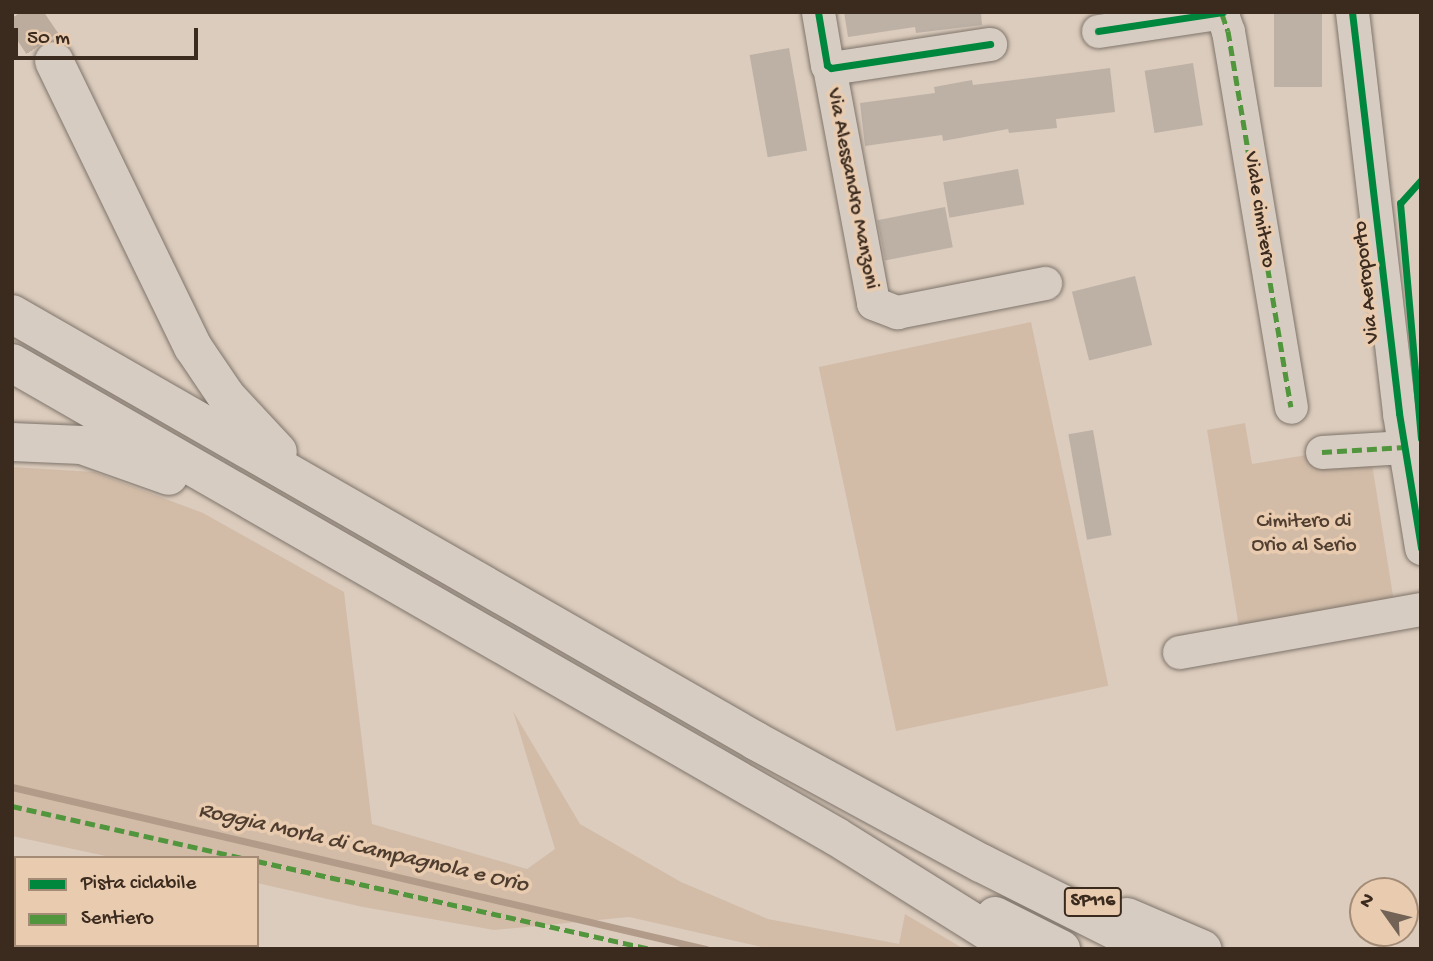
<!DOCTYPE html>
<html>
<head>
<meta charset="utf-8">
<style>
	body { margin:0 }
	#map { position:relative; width:1433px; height:961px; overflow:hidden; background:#dcccbd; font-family:"Gochi Hand",sans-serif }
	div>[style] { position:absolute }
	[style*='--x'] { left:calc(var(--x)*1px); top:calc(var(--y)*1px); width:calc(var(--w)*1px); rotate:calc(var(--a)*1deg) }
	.green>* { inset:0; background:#d2bca8; transform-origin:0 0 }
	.stream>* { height:7px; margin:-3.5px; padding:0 3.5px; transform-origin:3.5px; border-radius:3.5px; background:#b29c89 }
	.building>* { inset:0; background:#bdb1a6; transform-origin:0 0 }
	.highway-tunnel>* { height:38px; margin-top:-19px; transform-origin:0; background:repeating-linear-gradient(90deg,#bcac9d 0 38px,transparent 0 57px) }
	.roads { filter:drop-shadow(0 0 2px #7e746a) drop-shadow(0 0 2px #7e746a) }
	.minor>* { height:33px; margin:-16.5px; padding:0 16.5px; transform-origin:16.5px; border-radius:16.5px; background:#d7ccc2 }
	.highway>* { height:38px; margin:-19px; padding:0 19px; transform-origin:19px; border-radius:19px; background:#d7ccc2 }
	.quiet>* { height:5px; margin-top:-2.5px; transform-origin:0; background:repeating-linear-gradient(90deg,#51953d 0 10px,transparent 0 15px) }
	.cycleway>* { height:7px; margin:-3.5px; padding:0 3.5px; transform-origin:3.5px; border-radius:3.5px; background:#00873e }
	span { translate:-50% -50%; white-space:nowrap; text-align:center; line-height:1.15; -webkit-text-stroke:7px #e9ccb0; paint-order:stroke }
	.shield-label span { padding:2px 5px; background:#e9ccb0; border:2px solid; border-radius:5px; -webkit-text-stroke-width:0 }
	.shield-label { font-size:19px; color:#3b2a1e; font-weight:700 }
	.street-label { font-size:21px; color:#3b2a1e }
	.park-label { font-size:21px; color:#503e30 }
	.water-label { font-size:23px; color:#4f3d2f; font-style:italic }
	.frame { position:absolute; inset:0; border:14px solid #3b2a1e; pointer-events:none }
	.legend { position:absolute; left:14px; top:856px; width:245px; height:91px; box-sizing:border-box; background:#e9ccb0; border:2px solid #a38b76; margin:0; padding:9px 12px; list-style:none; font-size:21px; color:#3b2a1e }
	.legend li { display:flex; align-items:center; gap:14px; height:35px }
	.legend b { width:35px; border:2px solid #a38b76 }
	.north { position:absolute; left:1349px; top:877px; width:70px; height:70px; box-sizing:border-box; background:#e9ccb0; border:2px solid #a38b76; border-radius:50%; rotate:304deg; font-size:19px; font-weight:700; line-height:28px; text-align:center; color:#3b2a1e }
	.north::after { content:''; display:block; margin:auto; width:24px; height:32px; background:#736356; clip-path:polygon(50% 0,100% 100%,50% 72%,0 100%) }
	.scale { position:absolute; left:14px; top:28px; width:184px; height:32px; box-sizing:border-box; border:4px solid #3b2a1e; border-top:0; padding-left:9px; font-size:21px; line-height:24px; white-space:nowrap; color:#3b2a1e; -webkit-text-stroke:5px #e9ccb0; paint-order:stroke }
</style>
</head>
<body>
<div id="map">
	<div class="green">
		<i style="left:1031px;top:322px;width:372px;height:217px;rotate:78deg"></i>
		<i style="clip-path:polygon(1245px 423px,1252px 464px,1369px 445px,1394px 602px,1239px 628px,1207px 430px)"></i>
		<i style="clip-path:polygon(12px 467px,94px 472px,203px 513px,344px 592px,372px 824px,527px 869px,555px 849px,513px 711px,580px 824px,681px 882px,768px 919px,899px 944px,905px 914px,964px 949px,771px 949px,629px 917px,494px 930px,363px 907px,257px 883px,257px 858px,115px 858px,12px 836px)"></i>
	</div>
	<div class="stream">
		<i style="--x:12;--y:787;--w:713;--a:13.14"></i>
	</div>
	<div class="building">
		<i style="clip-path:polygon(844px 12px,981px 12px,982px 25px,916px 33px,915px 27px,848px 37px)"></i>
		<i style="left:1274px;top:12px;width:48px;height:75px"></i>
		<i style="left:789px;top:48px;width:104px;height:40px;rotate:80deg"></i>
		<i style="left:1193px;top:63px;width:63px;height:49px;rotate:81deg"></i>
		<i style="clip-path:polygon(1110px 68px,1115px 112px,1056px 119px,1057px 128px,1009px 133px,1008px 129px,943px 141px,942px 135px,865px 146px,860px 103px,935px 93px,934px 87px,972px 80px,973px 85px)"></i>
		<i style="left:1018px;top:169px;width:36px;height:76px;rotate:80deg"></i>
		<i style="left:945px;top:207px;width:41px;height:69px;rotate:79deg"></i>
		<i style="left:1135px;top:276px;width:71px;height:65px;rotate:76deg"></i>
		<i style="left:1093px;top:430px;width:107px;height:25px;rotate:80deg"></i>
	</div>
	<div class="highway-tunnel">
		<i style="--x:21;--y:12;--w:59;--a:56"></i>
	</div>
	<div class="roads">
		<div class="minor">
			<i style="--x:818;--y:12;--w:54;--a:80.4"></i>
			<i style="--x:827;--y:65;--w:5;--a:37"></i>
			<i style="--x:831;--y:68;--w:161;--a:-8.6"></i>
			<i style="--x:1352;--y:12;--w:404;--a:83.3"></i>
			<i style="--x:1399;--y:413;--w:137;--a:80.7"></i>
			<i style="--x:1222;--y:14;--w:18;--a:71"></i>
			<i style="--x:1228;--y:31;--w:381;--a:80.5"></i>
			<i style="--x:1098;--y:31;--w:126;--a:-8.6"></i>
			<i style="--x:829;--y:67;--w:240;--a:79.4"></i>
			<i style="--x:873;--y:303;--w:26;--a:21"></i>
			<i style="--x:897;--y:312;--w:151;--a:-11.1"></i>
			<i style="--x:1322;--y:452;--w:83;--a:-3.4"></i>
			<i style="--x:1179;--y:652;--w:246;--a:-10.1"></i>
		</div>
		<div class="highway">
			<i style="--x:54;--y:61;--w:318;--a:64.1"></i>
			<i style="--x:193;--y:347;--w:59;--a:56"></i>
			<i style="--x:226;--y:396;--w:76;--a:47.1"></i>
			<i style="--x:12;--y:314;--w:858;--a:29.85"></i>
			<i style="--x:756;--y:741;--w:256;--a:28.5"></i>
			<i style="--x:981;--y:863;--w:191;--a:26.7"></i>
			<i style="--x:12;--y:363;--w:951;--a:29.88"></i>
			<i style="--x:837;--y:837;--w:211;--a:32"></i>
			<i style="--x:12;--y:442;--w:70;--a:2.5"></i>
			<i style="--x:82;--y:445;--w:92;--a:19.6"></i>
			<i style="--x:995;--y:916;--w:74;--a:26.6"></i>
			<i style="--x:1127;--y:917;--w:82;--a:23.1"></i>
		</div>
	</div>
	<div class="quiet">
		<i style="--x:1222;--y:14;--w:18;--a:71"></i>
		<i style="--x:1228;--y:31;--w:381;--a:80.5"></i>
		<i style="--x:1322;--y:452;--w:83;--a:-3.4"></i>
		<i style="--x:12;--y:806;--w:237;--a:12.7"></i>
		<i style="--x:257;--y:861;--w:403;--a:12.6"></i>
	</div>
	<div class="cycleway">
		<i style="--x:818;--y:12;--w:54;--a:80.4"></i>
		<i style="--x:827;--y:65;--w:5;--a:37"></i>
		<i style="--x:831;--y:68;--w:161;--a:-8.6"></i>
		<i style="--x:1352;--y:12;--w:404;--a:83.3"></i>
		<i style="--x:1399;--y:413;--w:137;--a:80.7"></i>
		<i style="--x:1098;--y:31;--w:126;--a:-8.6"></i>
		<i style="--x:1421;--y:180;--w:31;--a:132"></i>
		<i style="--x:1400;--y:203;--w:236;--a:84.9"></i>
	</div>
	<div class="shield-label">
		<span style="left:1093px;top:902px">SP116</span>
	</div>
	<div class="street-label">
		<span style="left:851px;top:189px;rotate:79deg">Via Alessandro Manzoni</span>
		<span style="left:1258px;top:210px;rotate:81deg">Viale cimitero</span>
		<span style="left:1368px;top:282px;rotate:-96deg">Via Aeroporto</span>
	</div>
	<div class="park-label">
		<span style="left:1304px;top:535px">Cimitero di<br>Orio al Serio</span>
	</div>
	<div class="water-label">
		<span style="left:363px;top:849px;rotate:13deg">Roggia Morla di Campagnola e Orio</span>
	</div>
	<div class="frame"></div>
	<ul class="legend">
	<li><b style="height:9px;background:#00873e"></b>Pista ciclabile</li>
	<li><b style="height:9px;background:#51953d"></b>Sentiero</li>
	</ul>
	<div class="north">N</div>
	<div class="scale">50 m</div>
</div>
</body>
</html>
